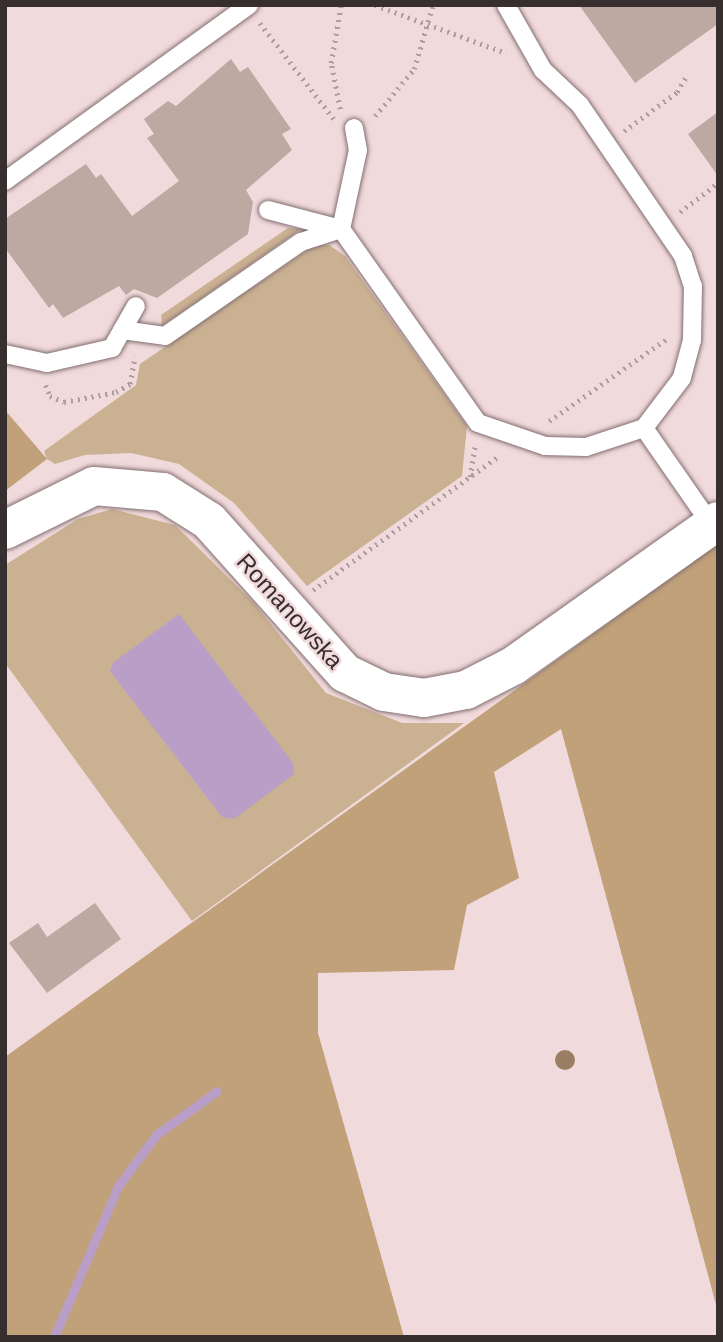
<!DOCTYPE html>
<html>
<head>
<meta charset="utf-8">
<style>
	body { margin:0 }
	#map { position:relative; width:723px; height:1342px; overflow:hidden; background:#f1dadc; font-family:Arial,sans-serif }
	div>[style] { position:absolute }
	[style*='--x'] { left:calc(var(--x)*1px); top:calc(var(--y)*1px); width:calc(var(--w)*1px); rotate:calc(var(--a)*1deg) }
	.green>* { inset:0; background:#cab192 }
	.forest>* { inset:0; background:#c0a17a }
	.water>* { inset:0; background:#b99fc8 }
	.stream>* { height:9px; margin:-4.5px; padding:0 4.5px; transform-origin:4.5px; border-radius:4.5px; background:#b99fc8 }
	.building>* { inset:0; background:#bda9a1 }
	.path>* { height:4.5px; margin-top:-2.25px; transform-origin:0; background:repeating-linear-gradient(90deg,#ae9c9e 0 2px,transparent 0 7px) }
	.roads { filter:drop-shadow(0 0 2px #826e70) drop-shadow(0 0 2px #826e70) }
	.service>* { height:18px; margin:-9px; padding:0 9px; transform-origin:9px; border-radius:9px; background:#fff }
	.tertiary>* { height:38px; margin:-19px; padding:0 19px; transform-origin:19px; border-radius:19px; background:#fff }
	.trees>* { width:20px; height:20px; margin:-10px; border-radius:50%; background:#9a7e63 }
	span { translate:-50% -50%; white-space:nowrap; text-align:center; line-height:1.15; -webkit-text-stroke:5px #f1dadc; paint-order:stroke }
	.street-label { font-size:24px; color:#372e2f }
	.frame { position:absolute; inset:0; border:7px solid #372e2f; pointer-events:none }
</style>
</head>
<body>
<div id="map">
	<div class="green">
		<i style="clip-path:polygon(288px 228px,301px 229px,162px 326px,161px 315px)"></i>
		<i style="clip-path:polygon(315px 245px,329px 245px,345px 256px,467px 426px,462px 476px,307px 586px,234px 503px,179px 464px,131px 453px,85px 455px,55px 464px,47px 459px,44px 451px,136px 385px,140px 364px)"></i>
		<i style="clip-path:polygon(112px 509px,175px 525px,254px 603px,326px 693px,402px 723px,464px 723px,192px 921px,5px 663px,5px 565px,78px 519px)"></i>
	</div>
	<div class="forest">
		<i style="clip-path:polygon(5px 410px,47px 459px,5px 491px)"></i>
		<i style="clip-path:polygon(718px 544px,718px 1312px,561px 729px,494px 772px,519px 878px,467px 905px,454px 970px,318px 973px,318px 1033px,404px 1337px,5px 1337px,5px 1057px)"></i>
	</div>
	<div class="water">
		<i style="clip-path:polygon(179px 614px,293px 763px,294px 774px,234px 819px,222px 817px,110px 671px,113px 663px)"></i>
	</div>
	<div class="stream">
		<i style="--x:54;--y:1337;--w:164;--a:-67"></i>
		<i style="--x:118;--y:1186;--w:64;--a:-53.3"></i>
		<i style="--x:156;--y:1135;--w:75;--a:-35.8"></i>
	</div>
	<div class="building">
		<i style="clip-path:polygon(579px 5px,718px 5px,718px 24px,635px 83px)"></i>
		<i style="clip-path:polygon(231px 59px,240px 72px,248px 67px,291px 129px,282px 134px,292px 150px,246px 190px,253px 202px,248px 234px,157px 298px,134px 289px,126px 295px,119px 286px,63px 318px,53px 304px,49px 308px,5px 248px,5px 219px,86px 164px,96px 178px,101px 174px,132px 216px,179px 181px,147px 138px,154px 134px,144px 119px,168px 101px,176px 106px)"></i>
		<i style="clip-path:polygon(718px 112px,718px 176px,688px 134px)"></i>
		<i style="clip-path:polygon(95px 903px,121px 939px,47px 993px,9px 943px,38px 923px,47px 937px)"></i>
	</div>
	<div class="path">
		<i style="--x:375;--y:5;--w:140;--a:20.1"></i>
		<i style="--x:260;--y:23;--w:121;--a:52.4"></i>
		<i style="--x:340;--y:109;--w:47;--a:-101.1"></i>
		<i style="--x:331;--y:63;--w:59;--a:-80.2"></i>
		<i style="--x:375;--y:116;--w:61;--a:-50.3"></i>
		<i style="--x:414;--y:69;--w:67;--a:-73.5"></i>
		<i style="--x:624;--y:131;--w:66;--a:-36.3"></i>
		<i style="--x:677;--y:92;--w:17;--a:-59"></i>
		<i style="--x:680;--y:212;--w:48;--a:-37.3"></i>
		<i style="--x:46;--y:385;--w:12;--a:70"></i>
		<i style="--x:50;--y:396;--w:15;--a:23"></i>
		<i style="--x:64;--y:402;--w:53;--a:-10.9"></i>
		<i style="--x:116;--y:392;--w:16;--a:-30"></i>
		<i style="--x:130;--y:384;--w:28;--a:-80"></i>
		<i style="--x:549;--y:421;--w:145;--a:-34.9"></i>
		<i style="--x:470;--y:477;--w:33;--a:-81"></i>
		<i style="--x:313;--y:590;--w:229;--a:-35.8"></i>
	</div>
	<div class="roads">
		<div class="service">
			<i style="--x:506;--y:5;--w:75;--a:60.4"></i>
			<i style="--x:543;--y:70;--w:51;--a:43.4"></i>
			<i style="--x:580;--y:105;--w:183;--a:55.7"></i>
			<i style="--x:683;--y:256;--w:32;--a:72"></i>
			<i style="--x:693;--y:286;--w:54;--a:91.1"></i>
			<i style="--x:692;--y:340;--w:39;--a:105"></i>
			<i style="--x:682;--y:378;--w:63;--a:127.2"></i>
			<i style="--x:644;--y:428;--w:119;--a:55.2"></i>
			<i style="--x:354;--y:128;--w:22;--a:80"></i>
			<i style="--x:358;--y:150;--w:81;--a:102.1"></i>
			<i style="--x:341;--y:229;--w:237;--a:54.8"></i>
			<i style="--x:478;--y:423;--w:71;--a:18.9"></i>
			<i style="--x:545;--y:446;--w:41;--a:1.4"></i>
			<i style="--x:586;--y:447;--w:61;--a:-18.1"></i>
			<i style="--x:5;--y:181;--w:301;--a:-35.8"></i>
			<i style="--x:268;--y:210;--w:75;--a:14.6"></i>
			<i style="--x:122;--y:330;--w:43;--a:7.9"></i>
			<i style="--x:165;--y:336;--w:165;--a:-34.7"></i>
			<i style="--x:301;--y:242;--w:42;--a:-18"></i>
			<i style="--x:5;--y:354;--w:43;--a:12.1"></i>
			<i style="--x:47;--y:363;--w:67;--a:-13"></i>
			<i style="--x:112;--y:348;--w:48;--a:-60.3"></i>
		</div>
		<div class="tertiary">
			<i style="--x:5;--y:530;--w:99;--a:-26.3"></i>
			<i style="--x:94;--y:486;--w:69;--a:5"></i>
			<i style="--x:163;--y:492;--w:54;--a:32.2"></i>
			<i style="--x:209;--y:521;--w:204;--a:48.2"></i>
			<i style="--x:345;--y:673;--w:43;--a:26"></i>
			<i style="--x:384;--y:692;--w:40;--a:8.5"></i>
			<i style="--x:424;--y:698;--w:43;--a:-10.8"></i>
			<i style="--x:466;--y:690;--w:53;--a:-27.1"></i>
			<i style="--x:513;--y:666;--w:251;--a:-35.3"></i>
		</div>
	</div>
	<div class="trees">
		<i style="left:565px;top:1060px"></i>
	</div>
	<div class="street-label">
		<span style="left:290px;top:611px;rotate:48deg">Romanowska</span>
	</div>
	<div class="frame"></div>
</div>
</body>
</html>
